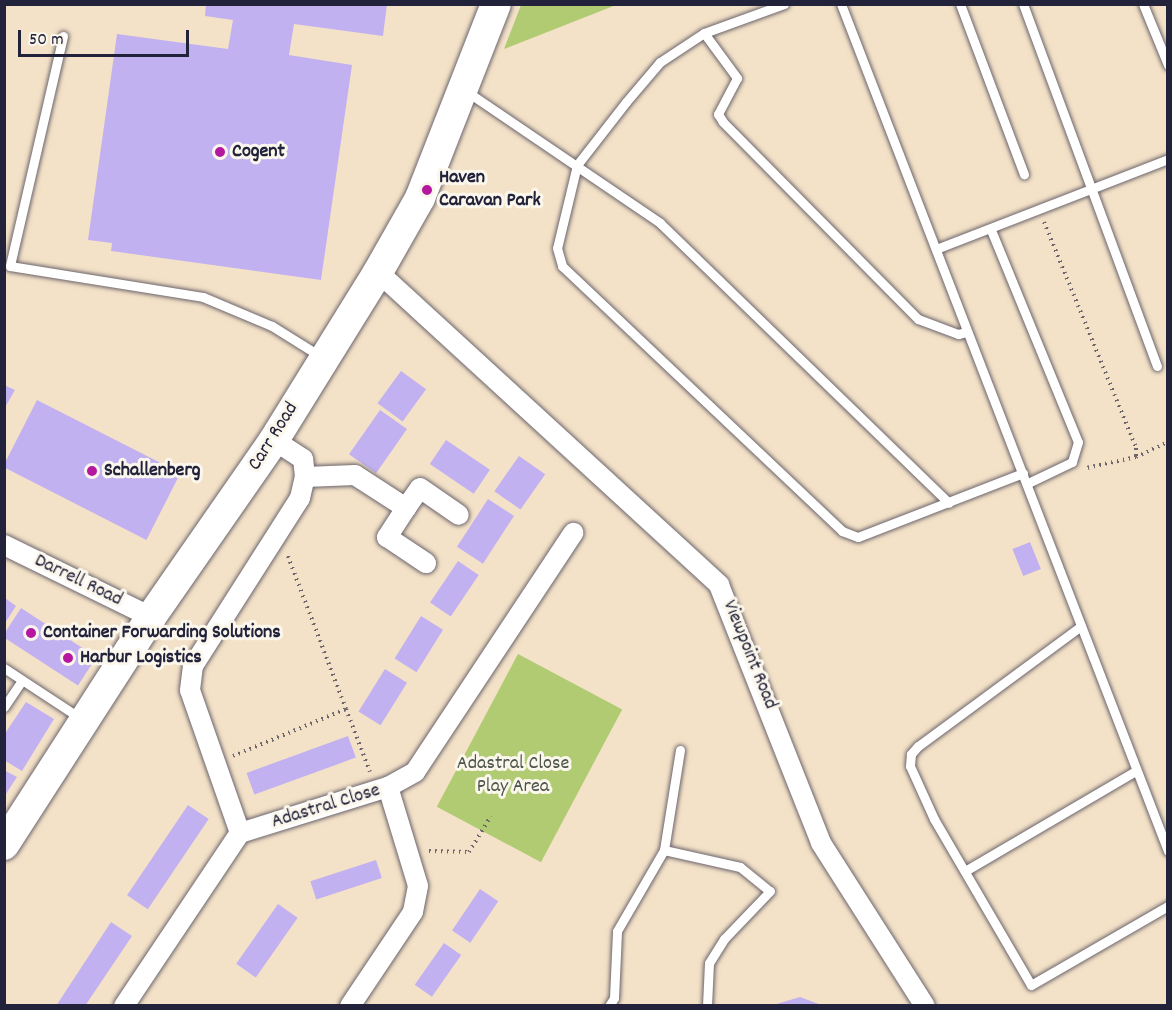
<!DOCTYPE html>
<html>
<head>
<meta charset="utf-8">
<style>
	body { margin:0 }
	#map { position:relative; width:1172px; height:1010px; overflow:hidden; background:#f4e2c8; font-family:Dekko,sans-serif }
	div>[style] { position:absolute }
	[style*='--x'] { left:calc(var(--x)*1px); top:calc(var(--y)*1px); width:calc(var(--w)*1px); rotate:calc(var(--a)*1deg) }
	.green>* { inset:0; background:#b0cb71; transform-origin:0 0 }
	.building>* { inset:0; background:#c2b1f1; transform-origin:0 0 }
	.path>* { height:4px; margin-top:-2px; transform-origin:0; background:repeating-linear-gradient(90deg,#6c656c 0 1.5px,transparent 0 6px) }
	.roads { filter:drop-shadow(0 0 2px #6c656c) drop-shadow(0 0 2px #6c656c) }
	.lane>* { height:9px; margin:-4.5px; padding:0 4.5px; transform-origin:4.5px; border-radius:4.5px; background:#fff }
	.street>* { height:20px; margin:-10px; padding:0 10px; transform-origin:10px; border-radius:10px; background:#fff }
	.primary>* { height:30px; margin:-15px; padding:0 15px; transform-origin:15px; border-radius:15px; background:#fff }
	.dots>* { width:16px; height:16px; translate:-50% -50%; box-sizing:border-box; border:3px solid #fbf7ec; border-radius:50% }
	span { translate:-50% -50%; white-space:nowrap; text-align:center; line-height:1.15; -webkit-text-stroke:6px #fbf7ec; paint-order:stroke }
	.poi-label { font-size:20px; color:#22223b; font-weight:700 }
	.left { translate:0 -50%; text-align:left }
	.street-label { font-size:20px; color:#22223b }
	.park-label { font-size:20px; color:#4d554b }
	.frame { position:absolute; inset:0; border:6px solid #22223b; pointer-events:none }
	.scale { position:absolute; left:18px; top:30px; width:171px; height:27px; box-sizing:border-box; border:3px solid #22223b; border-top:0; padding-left:8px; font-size:18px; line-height:21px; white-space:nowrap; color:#22223b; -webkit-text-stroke:4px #fbf7ec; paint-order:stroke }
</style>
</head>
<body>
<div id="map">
	<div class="green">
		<i style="clip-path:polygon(521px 5px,521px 4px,616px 5px,504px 49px)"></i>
		<i style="left:518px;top:654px;width:118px;height:173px;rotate:28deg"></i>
	</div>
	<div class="building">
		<i style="clip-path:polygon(206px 4px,387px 4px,383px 36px,294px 24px,289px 55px,352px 65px,321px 280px,111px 251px,112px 243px,88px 240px,117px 34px,228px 49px,233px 20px,205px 16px)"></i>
		<i style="left:401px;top:371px;width:31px;height:40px;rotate:36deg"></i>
		<i style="clip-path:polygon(4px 385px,15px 390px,4px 409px)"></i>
		<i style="left:37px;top:400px;width:161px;height:75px;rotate:27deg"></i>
		<i style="left:380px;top:410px;width:33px;height:54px;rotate:35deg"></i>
		<i style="left:446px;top:440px;width:53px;height:29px;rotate:34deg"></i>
		<i style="left:519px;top:456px;width:32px;height:43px;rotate:35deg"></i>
		<i style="left:488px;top:499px;width:31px;height:57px;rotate:33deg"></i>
		<i style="left:1030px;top:542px;width:29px;height:19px;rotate:68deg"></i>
		<i style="left:458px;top:561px;width:25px;height:50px;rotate:34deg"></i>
		<i style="clip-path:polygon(5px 598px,16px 606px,5px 623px)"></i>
		<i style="left:21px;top:608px;width:90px;height:34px;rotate:33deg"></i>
		<i style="left:421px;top:616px;width:26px;height:50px;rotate:32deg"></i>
		<i style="left:385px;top:669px;width:26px;height:50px;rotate:32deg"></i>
		<i style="clip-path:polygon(26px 702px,54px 719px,22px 771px,4px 760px,4px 735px)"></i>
		<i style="left:348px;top:736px;width:23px;height:108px;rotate:70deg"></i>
		<i style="clip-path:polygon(4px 770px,17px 777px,4px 797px)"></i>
		<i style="left:188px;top:805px;width:25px;height:109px;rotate:34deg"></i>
		<i style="left:376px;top:860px;width:19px;height:69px;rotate:72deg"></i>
		<i style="left:480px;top:889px;width:22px;height:50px;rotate:34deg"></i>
		<i style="left:278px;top:904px;width:24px;height:73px;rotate:35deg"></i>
		<i style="clip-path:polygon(111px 922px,132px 936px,85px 1006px,56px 1006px)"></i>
		<i style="left:444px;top:943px;width:21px;height:51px;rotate:35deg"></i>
		<i style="clip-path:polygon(800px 997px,824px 1006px,773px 1006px,773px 1005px)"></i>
	</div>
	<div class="path">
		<i style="--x:1044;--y:222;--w:244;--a:67.8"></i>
		<i style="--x:1136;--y:448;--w:9;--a:90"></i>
		<i style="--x:1136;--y:457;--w:51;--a:167.6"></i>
		<i style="--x:1136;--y:457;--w:35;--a:-25"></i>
		<i style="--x:346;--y:709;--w:67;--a:69.1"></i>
		<i style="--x:233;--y:756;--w:122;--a:-22.6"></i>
		<i style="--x:346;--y:709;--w:164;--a:-110.8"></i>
		<i style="--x:429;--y:851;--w:40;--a:1.4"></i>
		<i style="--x:469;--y:852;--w:42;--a:-58.6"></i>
	</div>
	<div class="roads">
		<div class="lane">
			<i style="--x:784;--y:4;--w:85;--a:160.1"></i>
			<i style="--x:704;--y:33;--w:53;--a:146.6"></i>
			<i style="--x:660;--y:62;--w:52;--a:130.4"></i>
			<i style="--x:626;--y:102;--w:80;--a:127.9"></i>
			<i style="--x:577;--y:165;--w:85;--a:103.5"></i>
			<i style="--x:557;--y:248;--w:19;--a:74"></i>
			<i style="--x:562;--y:266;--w:386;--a:43.4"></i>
			<i style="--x:842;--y:531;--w:17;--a:21"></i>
			<i style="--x:858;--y:537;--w:177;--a:-21.2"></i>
			<i style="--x:841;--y:4;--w:908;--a:68.89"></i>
			<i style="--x:960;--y:4;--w:182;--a:69.4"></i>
			<i style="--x:1023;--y:4;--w:386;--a:69.7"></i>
			<i style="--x:1143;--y:4;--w:66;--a:67.7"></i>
			<i style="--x:704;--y:33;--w:56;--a:53.7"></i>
			<i style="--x:737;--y:78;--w:41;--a:117.8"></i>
			<i style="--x:718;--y:114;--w:9;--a:58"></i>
			<i style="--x:723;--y:122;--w:277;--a:45.3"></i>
			<i style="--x:918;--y:319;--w:43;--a:20.6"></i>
			<i style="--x:958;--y:334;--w:9;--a:-13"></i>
			<i style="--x:63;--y:36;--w:236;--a:103"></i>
			<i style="--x:10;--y:266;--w:195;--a:9.1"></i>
			<i style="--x:203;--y:297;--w:75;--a:22.8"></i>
			<i style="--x:272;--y:326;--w:57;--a:32"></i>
			<i style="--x:466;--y:91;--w:235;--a:34.2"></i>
			<i style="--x:660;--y:223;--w:402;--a:44.1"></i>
			<i style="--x:991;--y:230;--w:229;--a:67.7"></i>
			<i style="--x:1078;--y:442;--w:21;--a:107"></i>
			<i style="--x:1072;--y:462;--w:49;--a:154.5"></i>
			<i style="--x:936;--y:249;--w:249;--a:-21.2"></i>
			<i style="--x:1081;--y:626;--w:202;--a:143.6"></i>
			<i style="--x:918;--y:746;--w:11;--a:131"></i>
			<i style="--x:911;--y:754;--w:12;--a:95"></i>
			<i style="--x:910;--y:766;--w:58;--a:65.6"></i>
			<i style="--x:934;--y:819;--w:192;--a:59.7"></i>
			<i style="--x:1031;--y:985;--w:158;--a:-30"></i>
			<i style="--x:4;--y:668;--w:91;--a:33.3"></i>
			<i style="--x:4;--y:707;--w:32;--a:-56"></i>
			<i style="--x:680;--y:750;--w:101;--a:99.1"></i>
			<i style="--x:664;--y:850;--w:78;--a:12.6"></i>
			<i style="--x:740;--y:867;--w:38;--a:39"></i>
			<i style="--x:770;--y:891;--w:66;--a:133.8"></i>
			<i style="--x:724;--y:939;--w:28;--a:122"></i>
			<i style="--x:709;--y:963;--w:43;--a:92.7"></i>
			<i style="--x:965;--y:871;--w:196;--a:-30.4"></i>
			<i style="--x:609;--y:1006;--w:9;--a:-58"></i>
			<i style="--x:614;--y:998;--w:67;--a:-87.4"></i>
			<i style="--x:617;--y:931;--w:94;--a:-59.9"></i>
		</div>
		<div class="street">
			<i style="--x:378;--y:272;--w:463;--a:42.5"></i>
			<i style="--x:719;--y:585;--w:277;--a:68.4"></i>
			<i style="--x:821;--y:843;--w:193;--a:57.5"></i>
			<i style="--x:305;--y:477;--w:50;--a:-2.3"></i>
			<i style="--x:355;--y:475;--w:61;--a:32.9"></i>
			<i style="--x:406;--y:508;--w:24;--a:-55"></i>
			<i style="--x:420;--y:488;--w:47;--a:34.7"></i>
			<i style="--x:406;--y:508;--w:35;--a:123"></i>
			<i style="--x:387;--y:537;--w:47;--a:33.7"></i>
			<i style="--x:4;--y:545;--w:164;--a:26.1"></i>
			<i style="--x:388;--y:787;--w:31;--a:-29"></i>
			<i style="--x:415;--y:772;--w:287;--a:-56.5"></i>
			<i style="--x:240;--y:833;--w:151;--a:-109.3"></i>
			<i style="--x:190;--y:690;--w:24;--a:-83"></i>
			<i style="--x:193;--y:666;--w:199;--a:-57.5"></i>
			<i style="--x:300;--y:498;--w:22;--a:-77"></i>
			<i style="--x:305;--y:477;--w:18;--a:-96"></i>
			<i style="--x:303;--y:459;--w:35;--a:-147"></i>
			<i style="--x:124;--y:1006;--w:208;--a:-56.2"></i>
			<i style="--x:240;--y:833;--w:155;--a:-17.3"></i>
			<i style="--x:388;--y:787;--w:103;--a:73.1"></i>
			<i style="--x:418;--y:886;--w:26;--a:101"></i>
			<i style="--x:413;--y:912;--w:113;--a:123.8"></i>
		</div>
		<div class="primary">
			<i style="--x:4;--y:845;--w:271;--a:-57.2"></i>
			<i style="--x:151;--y:617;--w:216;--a:-55.2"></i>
			<i style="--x:274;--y:440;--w:198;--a:-58.2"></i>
			<i style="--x:378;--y:272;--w:85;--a:-60.4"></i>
			<i style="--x:420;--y:198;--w:208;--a:-68.6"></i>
		</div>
	</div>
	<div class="dots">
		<i style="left:220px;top:152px;background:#b5179e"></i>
		<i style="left:427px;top:190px;background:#b5179e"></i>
		<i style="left:92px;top:471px;background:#b5179e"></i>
		<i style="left:31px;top:633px;background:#b5179e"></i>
		<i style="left:68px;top:658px;background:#b5179e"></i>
	</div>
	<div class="poi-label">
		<span class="left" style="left:232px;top:152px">Cogent</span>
		<span class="left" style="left:439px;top:190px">Haven<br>Caravan Park</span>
		<span class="left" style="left:104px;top:471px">Schallenberg</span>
		<span class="left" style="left:43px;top:633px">Container Forwarding Solutions</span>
		<span class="left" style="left:80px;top:658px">Harbur Logistics</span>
	</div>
	<div class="street-label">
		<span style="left:274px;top:437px;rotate:-58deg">Carr Road</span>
		<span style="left:78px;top:581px;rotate:26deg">Darrell Road</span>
		<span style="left:749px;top:655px;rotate:68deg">Viewpoint Road</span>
		<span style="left:326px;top:807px;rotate:-17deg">Adastral Close</span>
	</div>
	<div class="park-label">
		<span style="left:513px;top:776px">Adastral Close<br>Play Area</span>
	</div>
	<div class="frame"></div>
	<div class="scale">50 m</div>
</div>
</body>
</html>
